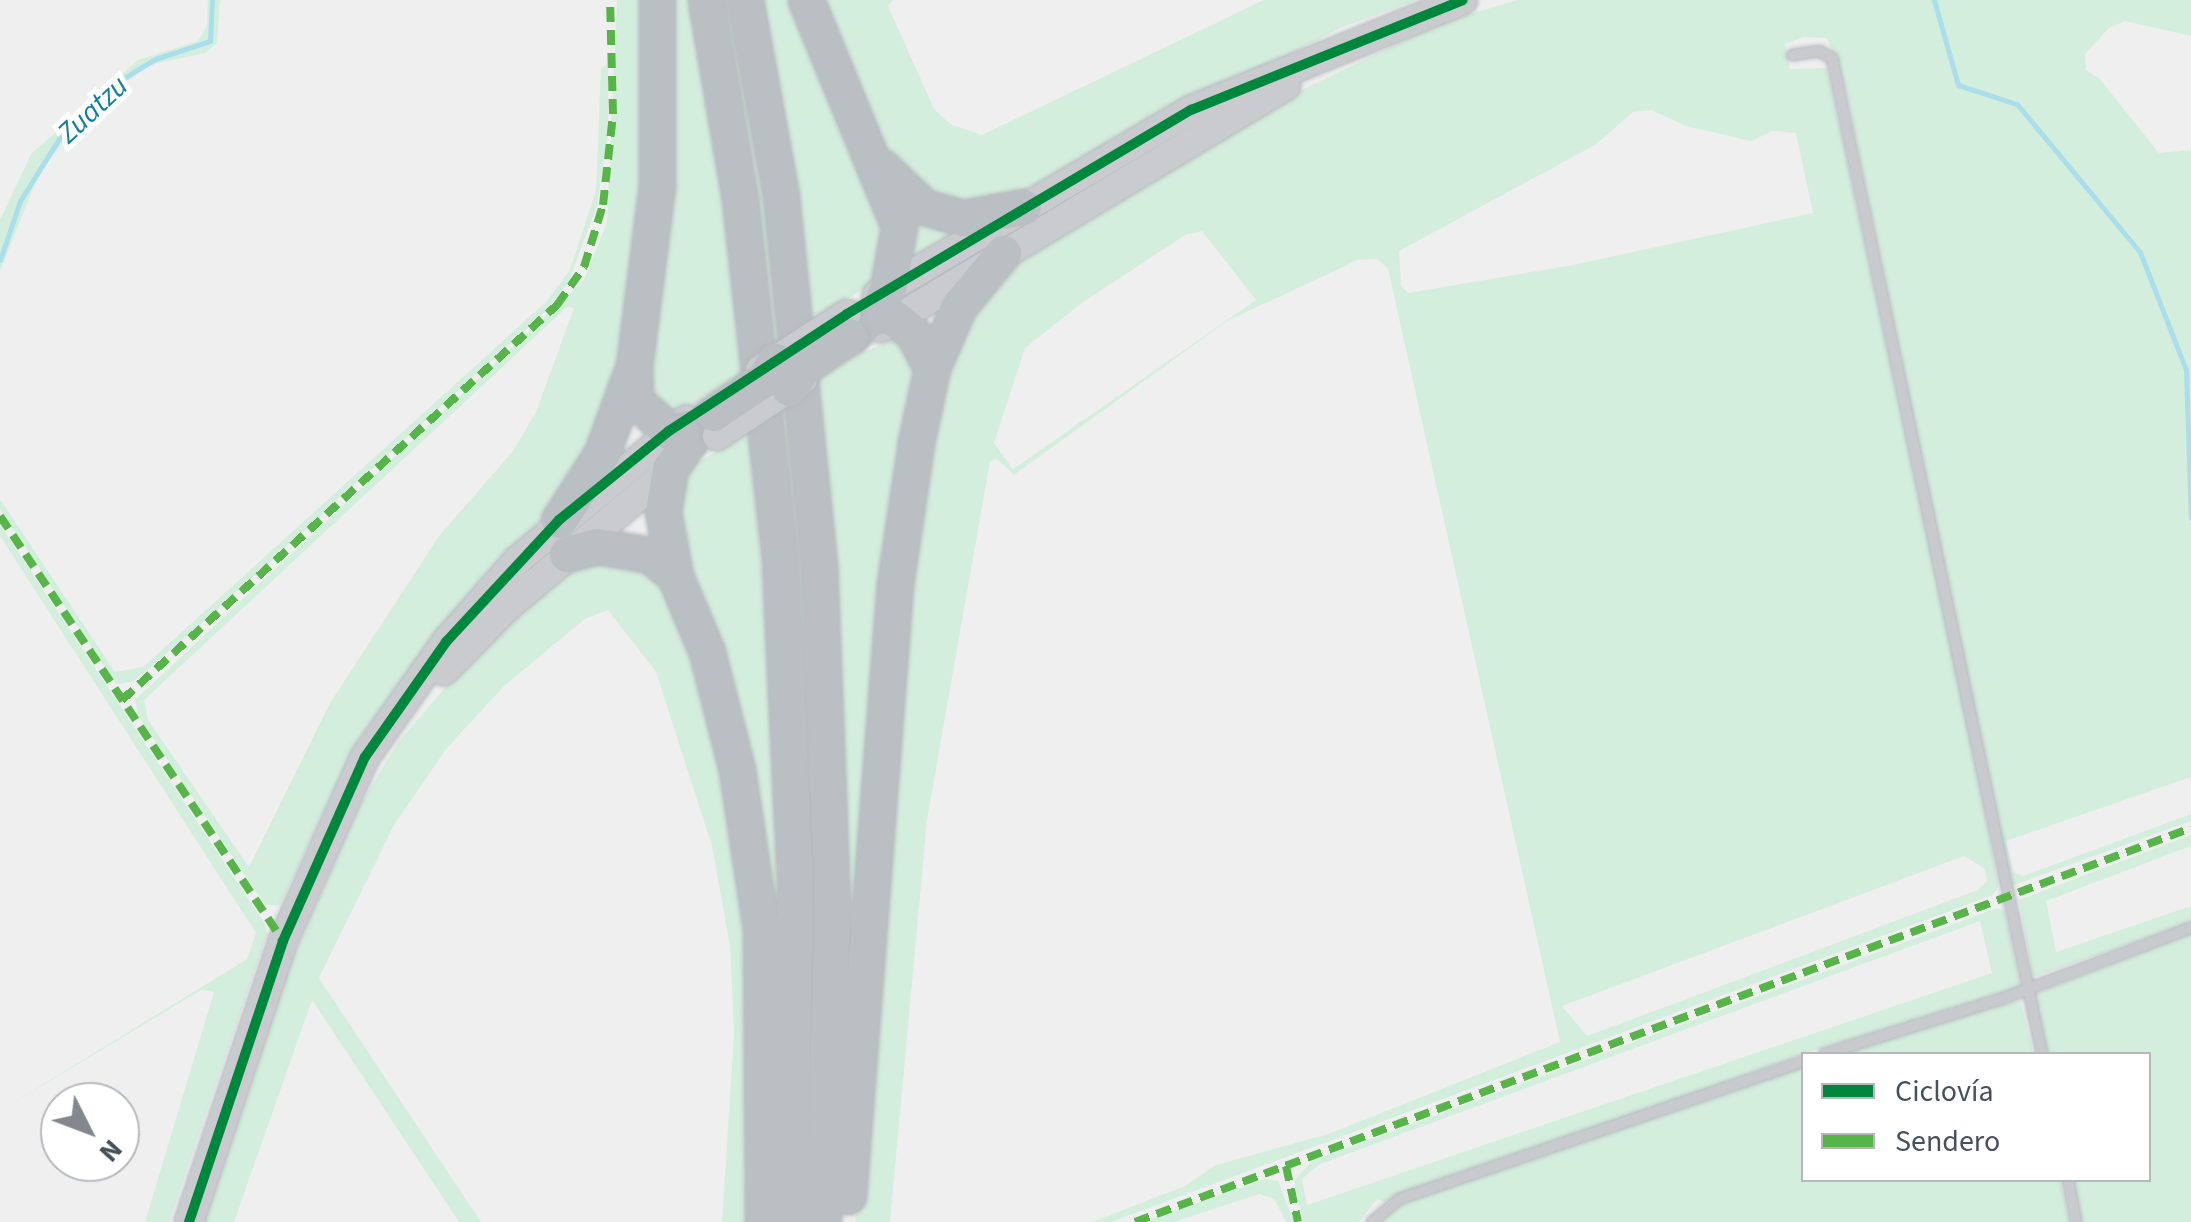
<!DOCTYPE html>
<html>
<head>
<meta charset="utf-8">
<style>
	body { margin:0 }
	#map { position:relative; width:2191px; height:1222px; overflow:hidden; background:#efefef; font-family:"Source Sans 3",sans-serif }
	div>[style] { position:absolute }
	[style*='--x'] { left:calc(var(--x)*1px); top:calc(var(--y)*1px); width:calc(var(--w)*1px); rotate:calc(var(--a)*1deg) }
	.green>* { inset:0; background:#d4eedd }
	.stream>* { height:5px; margin:-2.5px; padding:0 2.5px; transform-origin:2.5px; border-radius:2.5px; background:#aadeea }
	.roads { filter:drop-shadow(0 0 2px #b4b9be) drop-shadow(0 0 2px #b4b9be) }
	.lane>* { height:10px; margin:-5px; padding:0 5px; transform-origin:5px; border-radius:5px; background:#c8cacd }
	.secondary>* { height:28px; margin:-14px; padding:0 14px; transform-origin:14px; border-radius:14px; background:#c9cbce }
	.highway>* { height:35px; margin:-17.5px; padding:0 17.5px; transform-origin:17.5px; border-radius:17.5px; background:#babfc3 }
	.bridges { filter:drop-shadow(0 0 2px #b4b9be) drop-shadow(0 0 2px #b4b9be) }
	.secondary-bridge>* { height:28px; margin:-14px; padding:0 14px; transform-origin:14px; border-radius:14px; background:#c9cbce }
	.highway-bridge>* { height:35px; margin:-17.5px; padding:0 17.5px; transform-origin:17.5px; border-radius:17.5px; background:#babfc3 }
	.quiet>* { height:8px; margin-top:-4px; transform-origin:0; background:repeating-linear-gradient(90deg,#57b448 0 15px,transparent 0 23px) }
	.cycleway>* { height:10px; margin:-5px; padding:0 5px; transform-origin:5px; border-radius:5px; background:#00873e }
	span { translate:-50% -50%; white-space:nowrap; text-align:center; line-height:1.15; -webkit-text-stroke:10px #fff; paint-order:stroke }
	.water-label { font-size:30px; color:#127f9b; font-style:italic }
	.legend { position:absolute; left:1801px; top:1052px; width:350px; height:130px; box-sizing:border-box; background:#fff; border:2px solid #b5b9bd; margin:0; padding:12px 18px; list-style:none; font-size:30px; color:#47515a }
	.legend li { display:flex; align-items:center; gap:20px; height:50px }
	.legend b { width:50px; border:2px solid #b5b9bd }
	.north { position:absolute; left:40px; top:1082px; width:100px; height:100px; box-sizing:border-box; background:#fff; border:2px solid #b5b9bd; border-radius:50%; rotate:132deg; font-size:28px; font-weight:700; line-height:40px; text-align:center; color:#47515a }
	.north::after { content:''; display:block; margin:auto; width:35px; height:45px; background:#82888e; clip-path:polygon(50% 0,100% 100%,50% 72%,0 100%) }
</style>
</head>
<body>
<div id="map">
	<div class="green">
		<i style="clip-path:polygon(208px 0,220px 0,217px 43px,205px 53px,145px 66px,77px 125px,40px 171px,0 271px,0 220px,31px 154px,138px 60px,198px 41px,207px 26px)"></i>
		<i style="clip-path:polygon(evenodd,617px 0,644px 0,638px 277px,612px 392px,585px 459px,548px 514px,488px 574px,359px 738px,280px 905px,265px 905px,139px 717px,135px 700px,584px 280px,607px 222px,617px 0,567px 307px,574px 308px,536px 412px,513px 451px,439px 536px,330px 703px,249px 867px,148px 720px,144px 700px,567px 307px)"></i>
		<i style="clip-path:polygon(667px 0,689px 0,729px 223px,771px 674px,778px 944px,675px 522px,684px 470px,730px 444px,712px 391px,674px 419px,649px 400px)"></i>
		<i style="clip-path:polygon(719px 0,731px 0,749px 97px,776px 282px,808px 605px,818px 1043px,800px 1222px,806px 1043px)"></i>
		<i style="clip-path:polygon(760px 0,795px 0,886px 242px,872px 283px,833px 309px,850px 358px,900px 337px,919px 367px,847px 1019px,840px 628px,822px 413px,786px 128px)"></i>
		<i style="clip-path:polygon(816px 0,893px 0,888px 6px,934px 109px,950px 124px,982px 135px,1264px 0,1417px 0,1340px 28px,1003px 204px,930px 198px,883px 150px)"></i>
		<i style="clip-path:polygon(evenodd,1517px 0,2191px 0,2191px 36px,2125px 21px,2109px 28px,2085px 54px,2086px 70px,2099px 78px,2159px 153px,2191px 150px,2191px 777px,2006px 841px,2013px 872px,2023px 876px,2191px 814px,2191px 821px,2014px 885px,2008px 881px,1846px 91px,1827px 38px,1803px 37px,1785px 44px,1790px 69px,1827px 68px,1980px 783px,1998px 887px,1993px 895px,1111px 1222px,1092px 1222px,1185px 1186px,1216px 1165px,1328px 1134px,1560px 1042px,1388px 269px,1377px 259px,1358px 260px,1227px 321px,1014px 475px,997px 459px,990px 461px,927px 820px,890px 1222px,855px 1222px,901px 658px,930px 421px,965px 317px,1013px 263px,1289px 96px,1441px 23px,1517px 0,1651px 110px,1686px 126px,1751px 141px,1773px 131px,1796px 133px,1813px 213px,1573px 265px,1408px 293px,1401px 285px,1399px 251px,1595px 145px,1633px 112px,1651px 110px,1517px 0,1202px 231px,1256px 300px,1013px 469px,994px 443px,1025px 348px,1083px 302px,1187px 234px,1202px 231px,1517px 0,1964px 856px,1985px 869px,1987px 881px,1978px 890px,1587px 1036px,1562px 1006px,1964px 856px)"></i>
		<i style="clip-path:polygon(608px 64px,608px 134px,597px 206px,568px 283px,545px 312px,209px 617px,133px 682px,116px 684px,0 509px,0 499px,115px 672px,143px 667px,547px 301px,570px 270px,596px 190px,601px 68px)"></i>
		<i style="clip-path:polygon(906px 209px,965px 229px,911px 259px)"></i>
		<i style="clip-path:polygon(0 525px,265px 924px,267px 934px,169px 1222px,145px 1222px,214px 992px,201px 990px,0 1111px,247px 959px,256px 933px,0 536px)"></i>
		<i style="clip-path:polygon(628px 559px,666px 582px,707px 694px,747px 918px,753px 1222px,722px 1222px,734px 1034px,730px 946px,712px 846px,656px 672px,608px 610px,585px 619px,504px 686px,447px 748px,394px 825px,319px 978px,481px 1222px,459px 1222px,312px 1000px,234px 1222px,204px 1222px,290px 964px,359px 807px,397px 744px,485px 640px,545px 584px,583px 563px)"></i>
		<i style="clip-path:polygon(2191px 835px,2191px 846px,2046px 901px,2056px 952px,2191px 906px,2191px 923px,2033px 977px,2019px 900px)"></i>
		<i style="clip-path:polygon(evenodd,1997px 908px,2005px 911px,2020px 985px,2014px 989px,1804px 1054px,1384px 1202px,1377px 1199px,1359px 1222px,1303px 1222px,1294px 1181px,1312px 1161px,1997px 908px,1980px 921px,1992px 973px,1307px 1205px,1302px 1179px,1320px 1164px,1980px 921px)"></i>
		<i style="clip-path:polygon(2191px 933px,2191px 1222px,2081px 1222px,2072px 1180px,2148px 1180px,2148px 1054px,2045px 1054px,2035px 994px)"></i>
		<i style="clip-path:polygon(2020px 1001px,2034px 1054px,1838px 1054px,1969px 1011px)"></i>
		<i style="clip-path:polygon(1803px 1067px,1804px 1180px,2060px 1180px,2069px 1222px,1378px 1222px,1404px 1203px)"></i>
		<i style="clip-path:polygon(1265px 1179px,1278px 1181px,1294px 1222px,1286px 1222px,1274px 1199px,1259px 1194px,1174px 1222px,1143px 1222px)"></i>
	</div>
	<div class="stream">
		<i style="--x:1934;--y:0;--w:88;--a:74.2"></i>
		<i style="--x:1958;--y:85;--w:62;--a:17.9"></i>
		<i style="--x:2017;--y:104;--w:192;--a:50.3"></i>
		<i style="--x:2140;--y:252;--w:127;--a:68.7"></i>
		<i style="--x:2186;--y:370;--w:148;--a:88.1"></i>
		<i style="--x:0;--y:260;--w:62;--a:-71.3"></i>
		<i style="--x:20;--y:201;--w:75;--a:-58"></i>
		<i style="--x:60;--y:137;--w:76;--a:-44.5"></i>
		<i style="--x:114;--y:84;--w:48;--a:-31.4"></i>
		<i style="--x:155;--y:59;--w:58;--a:-18.1"></i>
		<i style="--x:210;--y:41;--w:41;--a:-87.2"></i>
	</div>
	<div class="roads">
		<div class="lane">
			<i style="--x:1792;--y:55;--w:27;--a:-8"></i>
			<i style="--x:1819;--y:51;--w:15;--a:28"></i>
			<i style="--x:1832;--y:58;--w:1018;--a:78.09"></i>
			<i style="--x:1824;--y:1054;--w:192;--a:-17.3"></i>
			<i style="--x:2007;--y:997;--w:197;--a:-20.6"></i>
			<i style="--x:2068;--y:1180;--w:43;--a:79.2"></i>
			<i style="--x:1372;--y:1222;--w:35;--a:-40"></i>
			<i style="--x:1399;--y:1199;--w:428;--a:-18.8"></i>
		</div>
		<div class="secondary">
			<i style="--x:877;--y:295;--w:364;--a:-30.5"></i>
			<i style="--x:1191;--y:110;--w:293;--a:-22"></i>
			<i style="--x:881;--y:328;--w:472;--a:-30.9"></i>
			<i style="--x:444;--y:671;--w:90;--a:-45.5"></i>
			<i style="--x:507;--y:607;--w:222;--a:-40.1"></i>
			<i style="--x:189;--y:1222;--w:296;--a:-71.5"></i>
			<i style="--x:283;--y:941;--w:201;--a:-66"></i>
			<i style="--x:365;--y:757;--w:141;--a:-54.8"></i>
			<i style="--x:446;--y:642;--w:109;--a:-48.7"></i>
			<i style="--x:518;--y:560;--w:219;--a:-39.8"></i>
		</div>
		<div class="highway">
			<i style="--x:657;--y:0;--w:185;--a:90"></i>
			<i style="--x:657;--y:185;--w:182;--a:97.2"></i>
			<i style="--x:634;--y:366;--w:34;--a:88"></i>
			<i style="--x:635;--y:400;--w:46;--a:42.4"></i>
			<i style="--x:669;--y:431;--w:46;--a:-8.8"></i>
			<i style="--x:706;--y:0;--w:202;--a:80.3"></i>
			<i style="--x:740;--y:199;--w:367;--a:83.7"></i>
			<i style="--x:780;--y:564;--w:320;--a:87.3"></i>
			<i style="--x:795;--y:884;--w:338;--a:91"></i>
			<i style="--x:745;--y:0;--w:200;--a:79.6"></i>
			<i style="--x:781;--y:197;--w:370;--a:84.1"></i>
			<i style="--x:819;--y:565;--w:336;--a:87.8"></i>
			<i style="--x:832;--y:901;--w:321;--a:91.6"></i>
			<i style="--x:806;--y:0;--w:245;--a:67.7"></i>
			<i style="--x:899;--y:227;--w:62;--a:100.2"></i>
			<i style="--x:888;--y:288;--w:27;--a:114"></i>
			<i style="--x:877;--y:313;--w:35;--a:140"></i>
			<i style="--x:882;--y:167;--w:58;--a:43.6"></i>
			<i style="--x:924;--y:207;--w:41;--a:15.8"></i>
			<i style="--x:963;--y:218;--w:61;--a:-10.4"></i>
			<i style="--x:857;--y:321;--w:22;--a:-22"></i>
			<i style="--x:877;--y:313;--w:19;--a:18"></i>
			<i style="--x:895;--y:319;--w:23;--a:38"></i>
			<i style="--x:913;--y:333;--w:40;--a:62"></i>
			<i style="--x:559;--y:520;--w:80;--a:-57.3"></i>
			<i style="--x:602;--y:453;--w:87;--a:-69.9"></i>
			<i style="--x:567;--y:554;--w:31;--a:-15"></i>
			<i style="--x:597;--y:546;--w:54;--a:9.6"></i>
			<i style="--x:650;--y:555;--w:33;--a:40"></i>
			<i style="--x:675;--y:576;--w:82;--a:67.2"></i>
			<i style="--x:707;--y:652;--w:122;--a:75.7"></i>
			<i style="--x:737;--y:770;--w:160;--a:81.4"></i>
			<i style="--x:761;--y:928;--w:294;--a:89.6"></i>
			<i style="--x:675;--y:576;--w:65;--a:-100.6"></i>
			<i style="--x:663;--y:512;--w:44;--a:-80.8"></i>
			<i style="--x:670;--y:469;--w:59;--a:-54.7"></i>
			<i style="--x:848;--y:1196;--w:614;--a:-85.61"></i>
			<i style="--x:895;--y:584;--w:143;--a:-81.5"></i>
			<i style="--x:916;--y:443;--w:77;--a:-78"></i>
			<i style="--x:932;--y:368;--w:68;--a:-66.5"></i>
			<i style="--x:959;--y:306;--w:69;--a:-50.3"></i>
		</div>
	</div>
	<div class="bridges">
		<div class="secondary-bridge">
			<i style="--x:760;--y:370;--w:103;--a:-32.8"></i>
			<i style="--x:717;--y:436;--w:103;--a:-33.5"></i>
		</div>
		<div class="highway-bridge">
			<i style="--x:789;--y:388;--w:26;--a:-54"></i>
			<i style="--x:804;--y:367;--w:55;--a:-34"></i>
			<i style="--x:713;--y:413;--w:63;--a:-33.9"></i>
			<i style="--x:765;--y:378;--w:20;--a:-60"></i>
		</div>
	</div>
	<div class="quiet">
		<i style="--x:0;--y:516;--w:511;--a:56.34"></i>
		<i style="--x:122;--y:700;--w:588;--a:-42.24"></i>
		<i style="--x:557;--y:305;--w:47;--a:-54.6"></i>
		<i style="--x:584;--y:267;--w:65;--a:-73"></i>
		<i style="--x:603;--y:205;--w:92;--a:-83.7"></i>
		<i style="--x:613;--y:114;--w:114;--a:-91.5"></i>
		<i style="--x:1286;--y:1166;--w:57;--a:77.9"></i>
		<i style="--x:1135;--y:1222;--w:1127;--a:-20.46"></i>
	</div>
	<div class="cycleway">
		<i style="--x:189;--y:1222;--w:296;--a:-71.5"></i>
		<i style="--x:283;--y:941;--w:201;--a:-66"></i>
		<i style="--x:365;--y:757;--w:141;--a:-54.8"></i>
		<i style="--x:446;--y:642;--w:166;--a:-47.2"></i>
		<i style="--x:559;--y:520;--w:141;--a:-39"></i>
		<i style="--x:669;--y:431;--w:213;--a:-33.3"></i>
		<i style="--x:847;--y:314;--w:400;--a:-30.7"></i>
		<i style="--x:1191;--y:110;--w:293;--a:-22"></i>
	</div>
	<div class="water-label">
		<span style="left:93px;top:110px;rotate:-43deg">Zuatzu</span>
	</div>
	<ul class="legend">
	<li><b style="height:12px;background:#00873e"></b>Ciclovía</li>
	<li><b style="height:12px;background:#57b448"></b>Sendero</li>
	</ul>
	<div class="north">N</div>
</div>
</body>
</html>
